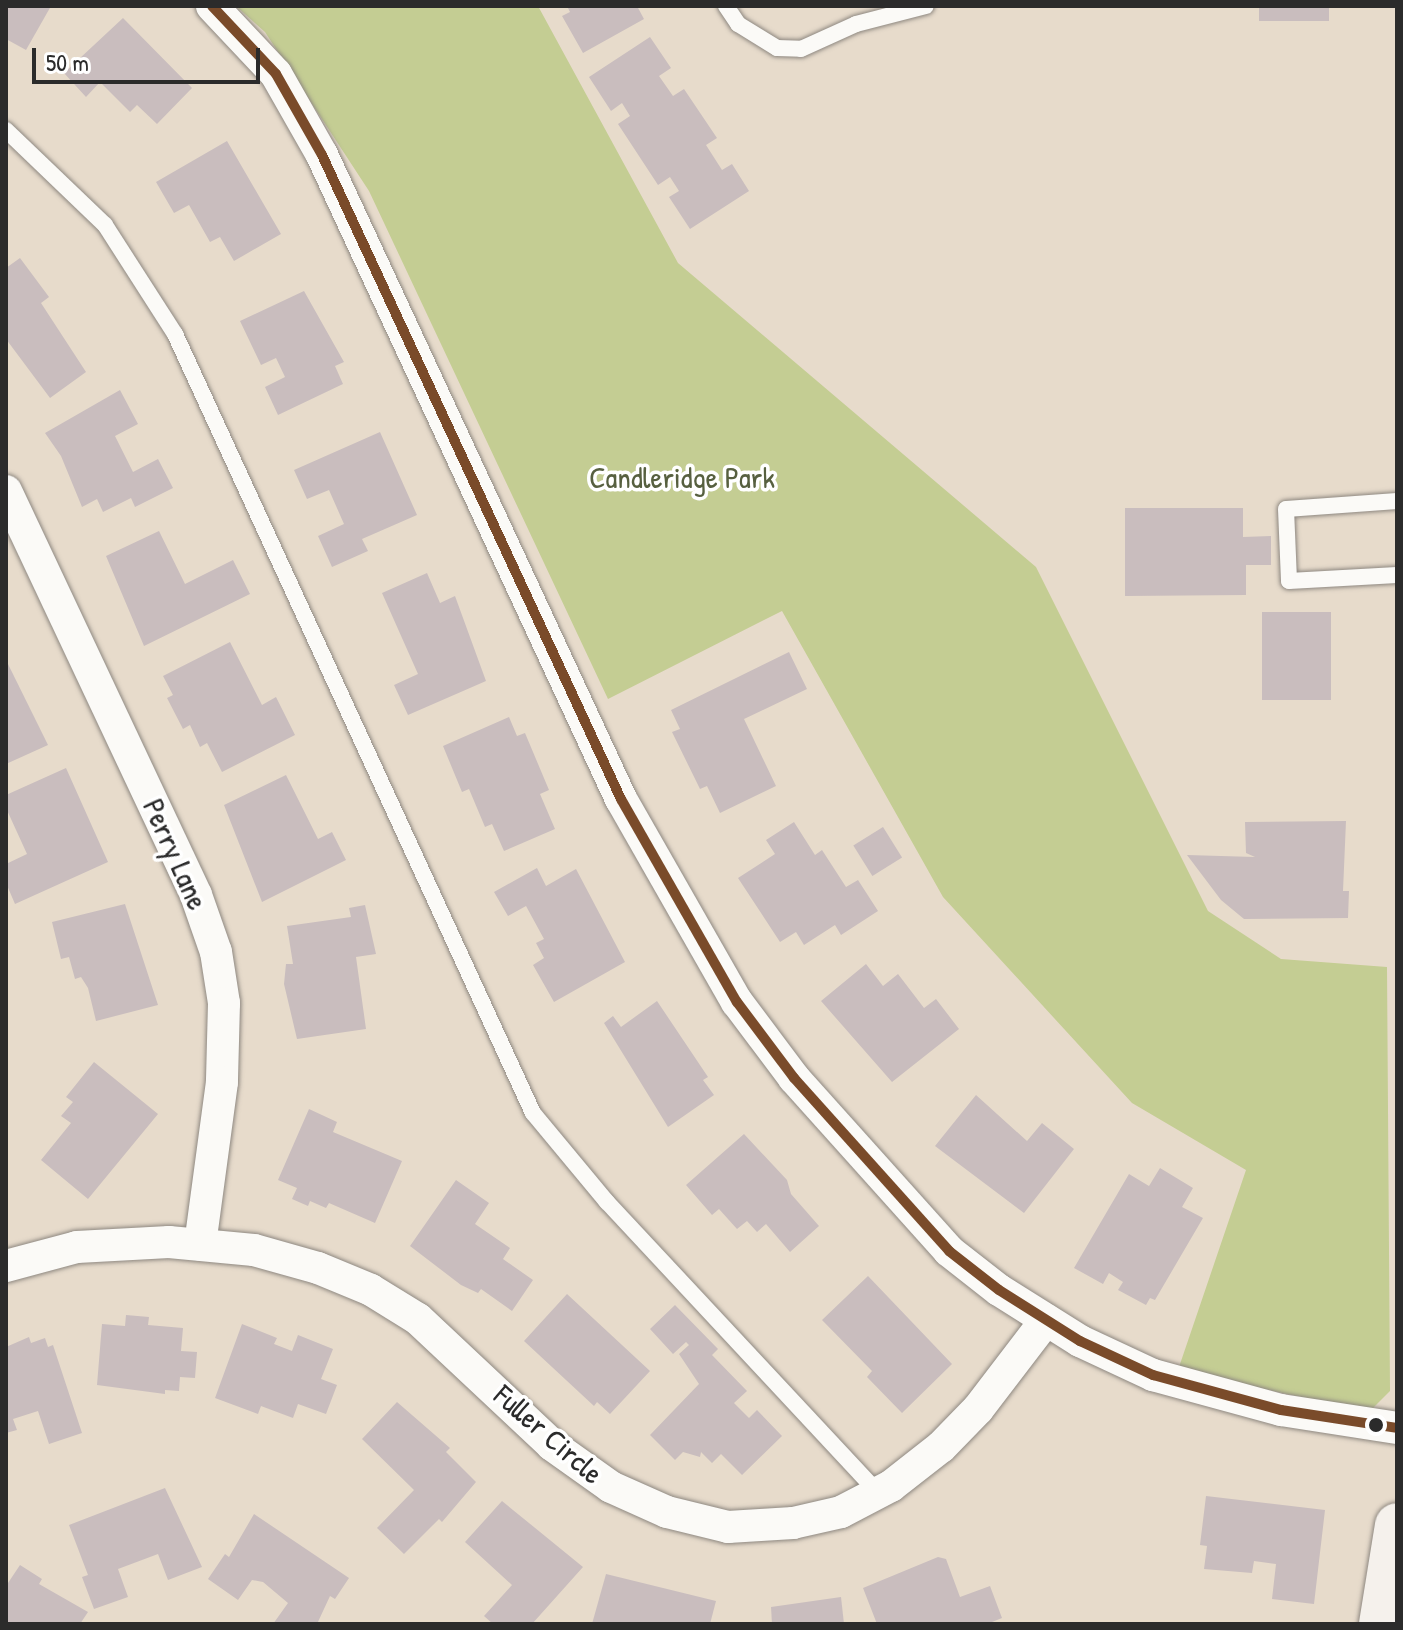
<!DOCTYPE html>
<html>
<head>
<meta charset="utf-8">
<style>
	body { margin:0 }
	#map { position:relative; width:1403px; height:1630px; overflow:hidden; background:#e7dbcb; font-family:"Patrick Hand",sans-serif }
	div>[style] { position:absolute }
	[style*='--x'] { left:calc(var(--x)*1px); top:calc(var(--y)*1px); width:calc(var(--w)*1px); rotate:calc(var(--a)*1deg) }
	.green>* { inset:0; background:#c4cd93 }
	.building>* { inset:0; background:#c9bdbe; transform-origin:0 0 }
	.roads { filter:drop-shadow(0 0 2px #8e8881) drop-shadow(0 0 2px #8e8881) }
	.service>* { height:16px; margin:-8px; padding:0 8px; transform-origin:8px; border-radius:8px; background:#fbfaf7 }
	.minor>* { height:32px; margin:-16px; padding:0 16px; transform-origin:16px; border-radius:16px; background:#fbfaf7 }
	.secondary>* { height:44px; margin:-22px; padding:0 22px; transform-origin:22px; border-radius:22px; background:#f5f1ec }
	.bus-1>* { height:10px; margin:-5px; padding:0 5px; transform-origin:5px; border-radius:5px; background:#7a4b2a }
	.dots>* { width:22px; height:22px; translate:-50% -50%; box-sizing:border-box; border:4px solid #fff; border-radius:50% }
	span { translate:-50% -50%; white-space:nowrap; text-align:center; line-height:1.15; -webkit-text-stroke:7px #fff; paint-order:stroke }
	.park-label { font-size:30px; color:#576040 }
	.street-label { font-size:30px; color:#2b2b2b }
	.frame { position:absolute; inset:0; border:8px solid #2b2b2b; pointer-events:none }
	.scale { position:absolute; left:32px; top:48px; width:228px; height:36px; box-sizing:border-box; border:4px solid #2b2b2b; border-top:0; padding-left:10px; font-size:24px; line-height:28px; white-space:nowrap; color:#2b2b2b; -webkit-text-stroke:6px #fff; paint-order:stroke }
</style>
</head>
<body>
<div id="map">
	<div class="green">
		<i style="clip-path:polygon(236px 6px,538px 6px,678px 263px,1036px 567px,1208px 911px,1281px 959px,1387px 967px,1390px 1391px,1369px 1412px,1178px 1370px,1246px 1170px,1132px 1103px,943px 897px,782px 611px,608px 699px,369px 191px,265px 32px)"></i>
	</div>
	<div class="building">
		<i style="clip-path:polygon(6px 6px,51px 6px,26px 50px,6px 39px)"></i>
		<i style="clip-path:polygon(567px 6px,637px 6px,644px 19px,583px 53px,562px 16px,570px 12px)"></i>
		<i style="left:1259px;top:6px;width:70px;height:15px"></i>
		<i style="clip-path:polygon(123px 18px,192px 88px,157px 124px,137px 105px,130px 112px,100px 82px,86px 97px,64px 73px)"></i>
		<i style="clip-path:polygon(650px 37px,671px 68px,659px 76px,673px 96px,684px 89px,717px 138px,706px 145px,722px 170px,732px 164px,749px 191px,690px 229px,669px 197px,679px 191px,670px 177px,658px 185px,618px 124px,630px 116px,622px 103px,611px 111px,589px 77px)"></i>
		<i style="clip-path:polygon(227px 141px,281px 234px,234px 261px,220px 237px,210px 242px,189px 205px,174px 213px,156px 182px)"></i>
		<i style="clip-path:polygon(20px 258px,49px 297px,41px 303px,86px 372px,50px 398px,6px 339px,6px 268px)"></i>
		<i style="clip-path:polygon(304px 291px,344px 362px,335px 366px,343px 384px,278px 415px,265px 387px,285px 377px,276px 358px,261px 365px,240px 321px)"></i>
		<i style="clip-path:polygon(120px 390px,138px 424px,115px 436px,133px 472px,158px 459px,173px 488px,135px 507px,131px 498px,103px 512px,97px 499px,82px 507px,61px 456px,45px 433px)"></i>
		<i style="clip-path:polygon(380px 432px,417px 515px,362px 539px,368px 551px,332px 567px,318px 536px,344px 524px,329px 490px,307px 499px,294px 470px)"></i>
		<i style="clip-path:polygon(1125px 508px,1243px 508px,1243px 537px,1271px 536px,1271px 565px,1246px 565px,1246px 595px,1125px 596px)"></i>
		<i style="clip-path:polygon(159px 531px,185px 584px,233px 560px,250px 594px,144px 646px,106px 556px)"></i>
		<i style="clip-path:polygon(427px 573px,440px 603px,455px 596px,486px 681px,408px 715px,394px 685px,418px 674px,382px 593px)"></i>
		<i style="left:1262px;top:612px;width:69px;height:88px"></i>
		<i style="clip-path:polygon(230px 642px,262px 705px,276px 697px,295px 735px,222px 772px,207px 743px,200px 747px,190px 725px,183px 729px,167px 698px,173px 695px,163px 676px)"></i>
		<i style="clip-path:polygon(789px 652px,807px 689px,744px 719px,776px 786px,720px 813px,707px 786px,700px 789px,672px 732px,680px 729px,671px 710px)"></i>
		<i style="clip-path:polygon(6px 660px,48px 745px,6px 764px)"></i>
		<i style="clip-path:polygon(509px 717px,517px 736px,525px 733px,549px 790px,540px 794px,555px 829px,504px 851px,492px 824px,485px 827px,469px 789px,462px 792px,443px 746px)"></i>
		<i style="clip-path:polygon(66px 768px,108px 862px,15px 904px,6px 883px,6px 864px,27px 854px,6px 808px,6px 795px)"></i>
		<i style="clip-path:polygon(286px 775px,318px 839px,332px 832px,346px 860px,262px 902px,224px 805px)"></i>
		<i style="clip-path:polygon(1346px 821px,1343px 891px,1349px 891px,1348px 918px,1244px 919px,1221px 900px,1187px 855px,1255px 857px,1246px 853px,1245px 822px)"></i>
		<i style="clip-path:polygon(794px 822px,815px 855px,822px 850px,846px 887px,858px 880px,878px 911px,841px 935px,835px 925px,804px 945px,796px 932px,780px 942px,738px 878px,775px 854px,766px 840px)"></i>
		<i style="left:883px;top:827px;width:36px;height:35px;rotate:58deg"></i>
		<i style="clip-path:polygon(537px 868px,546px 886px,576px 869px,625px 962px,554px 1002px,533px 965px,544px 958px,536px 943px,544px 939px,526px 906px,508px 916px,494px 892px)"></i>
		<i style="clip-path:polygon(125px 904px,158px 1005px,96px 1021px,88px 988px,81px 977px,75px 979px,69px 957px,61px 959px,52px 922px)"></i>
		<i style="clip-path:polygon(365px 905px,376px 954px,356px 957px,366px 1029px,297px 1039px,284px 984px,286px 964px,293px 964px,287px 926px,351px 917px,349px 908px)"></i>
		<i style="clip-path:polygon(866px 964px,883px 986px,898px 974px,924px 1008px,936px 999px,959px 1029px,892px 1082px,821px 1001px)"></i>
		<i style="clip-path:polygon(657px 1001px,708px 1077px,703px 1080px,714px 1095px,668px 1127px,604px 1023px,613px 1016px,621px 1027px)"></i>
		<i style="clip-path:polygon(94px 1062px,158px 1114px,88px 1199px,41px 1160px,71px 1123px,61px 1116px,73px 1102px,66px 1097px)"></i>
		<i style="clip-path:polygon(976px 1095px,1027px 1141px,1042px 1123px,1074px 1149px,1024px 1213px,935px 1146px)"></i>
		<i style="clip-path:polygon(309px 1109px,337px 1122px,333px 1132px,402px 1161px,375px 1223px,329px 1203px,326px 1208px,310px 1201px,308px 1206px,292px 1199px,297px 1188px,278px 1180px)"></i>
		<i style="clip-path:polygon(744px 1134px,787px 1180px,791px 1194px,819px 1226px,790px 1252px,766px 1224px,757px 1232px,747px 1221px,737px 1229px,719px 1209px,712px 1215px,686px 1185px)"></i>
		<i style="clip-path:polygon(1160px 1168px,1193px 1188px,1182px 1207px,1203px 1218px,1155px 1300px,1150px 1298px,1146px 1305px,1118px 1290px,1123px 1282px,1109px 1273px,1103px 1284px,1074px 1268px,1129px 1174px,1149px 1186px)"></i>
		<i style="clip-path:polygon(456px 1180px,489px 1203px,475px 1224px,510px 1248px,503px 1259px,533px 1280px,512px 1311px,481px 1289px,478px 1293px,461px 1285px,410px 1246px)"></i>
		<i style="clip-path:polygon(868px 1276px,952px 1364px,902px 1413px,867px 1377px,872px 1371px,822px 1320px)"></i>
		<i style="clip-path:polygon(567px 1294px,650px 1371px,610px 1414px,597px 1402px,594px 1406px,524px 1341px)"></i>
		<i style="clip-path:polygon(675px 1305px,718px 1349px,712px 1355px,747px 1391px,734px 1403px,749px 1418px,757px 1410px,782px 1436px,742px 1475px,721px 1454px,712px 1463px,701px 1452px,700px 1457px,683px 1452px,675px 1460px,650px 1435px,699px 1384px,679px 1354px,689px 1345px,686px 1342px,673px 1354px,650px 1329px)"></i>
		<i style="clip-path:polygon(126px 1315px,149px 1317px,148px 1325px,183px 1328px,181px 1351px,197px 1352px,195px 1378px,180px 1377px,179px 1391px,165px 1390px,165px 1394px,97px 1385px,102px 1324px,125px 1326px)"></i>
		<i style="clip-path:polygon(242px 1324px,277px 1338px,274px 1344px,292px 1351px,298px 1335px,333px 1349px,321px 1379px,337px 1385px,326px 1414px,298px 1404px,293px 1418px,261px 1406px,258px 1414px,215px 1398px)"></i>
		<i style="clip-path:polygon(29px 1337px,31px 1343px,45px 1338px,48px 1347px,53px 1345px,82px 1433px,49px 1444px,38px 1411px,13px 1419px,17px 1430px,6px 1433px,6px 1347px)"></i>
		<i style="clip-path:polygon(397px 1402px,450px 1448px,446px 1452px,476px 1482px,442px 1522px,439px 1519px,404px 1554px,377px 1528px,414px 1490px,362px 1439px)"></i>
		<i style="clip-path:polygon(165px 1488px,202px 1567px,168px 1580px,158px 1554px,118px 1569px,128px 1597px,94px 1609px,82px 1577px,88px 1575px,69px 1525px)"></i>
		<i style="clip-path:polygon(1206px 1496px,1325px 1510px,1314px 1604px,1272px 1599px,1276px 1564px,1254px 1561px,1252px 1573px,1204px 1569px,1207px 1546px,1200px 1545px)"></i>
		<i style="clip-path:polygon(502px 1501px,583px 1567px,532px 1624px,493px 1624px,484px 1616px,512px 1585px,465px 1542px)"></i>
		<i style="clip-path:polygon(254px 1514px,349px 1578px,335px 1599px,330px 1596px,317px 1624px,273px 1624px,288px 1603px,263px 1582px,252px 1580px,238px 1600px,208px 1579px,225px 1554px,229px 1557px)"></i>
		<i style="clip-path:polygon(938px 1557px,946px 1559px,960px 1597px,990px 1586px,1002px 1618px,987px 1624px,877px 1624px,863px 1588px)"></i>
		<i style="clip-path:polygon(20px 1565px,42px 1579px,39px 1584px,88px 1612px,80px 1624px,6px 1624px,6px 1586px)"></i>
		<i style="clip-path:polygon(606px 1574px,716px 1601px,710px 1624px,592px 1624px)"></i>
		<i style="clip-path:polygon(841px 1597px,844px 1624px,772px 1624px,771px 1607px)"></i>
	</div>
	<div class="roads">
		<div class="service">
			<i style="--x:726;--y:6;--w:22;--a:56"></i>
			<i style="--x:738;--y:24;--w:46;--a:31.6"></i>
			<i style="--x:777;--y:48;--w:24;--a:2"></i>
			<i style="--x:801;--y:49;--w:60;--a:-24.4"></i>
			<i style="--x:856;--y:24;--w:72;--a:-14.4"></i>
			<i style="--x:6;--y:130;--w:137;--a:43.8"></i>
			<i style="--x:105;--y:225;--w:130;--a:57.3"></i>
			<i style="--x:175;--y:334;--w:857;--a:65.32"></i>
			<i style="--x:533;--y:1113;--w:116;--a:50.3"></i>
			<i style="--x:607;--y:1202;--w:398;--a:47"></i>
			<i style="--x:1397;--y:501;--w:111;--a:175.9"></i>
			<i style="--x:1286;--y:509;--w:72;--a:87.6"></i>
			<i style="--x:1289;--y:581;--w:108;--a:-3.2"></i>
		</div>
		<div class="minor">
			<i style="--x:212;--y:6;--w:93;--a:46.7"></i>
			<i style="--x:276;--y:74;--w:93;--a:60.4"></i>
			<i style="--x:322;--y:155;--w:710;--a:65.1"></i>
			<i style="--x:621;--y:799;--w:234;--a:60.3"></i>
			<i style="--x:737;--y:1002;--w:95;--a:53.1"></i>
			<i style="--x:794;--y:1078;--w:232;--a:48.1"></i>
			<i style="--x:949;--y:1251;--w:63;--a:38"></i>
			<i style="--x:999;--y:1290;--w:96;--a:32.2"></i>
			<i style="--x:1080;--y:1341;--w:81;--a:25"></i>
			<i style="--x:1153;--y:1375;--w:133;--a:15.3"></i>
			<i style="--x:1281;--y:1410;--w:117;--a:8.8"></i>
			<i style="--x:6;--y:491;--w:446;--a:64.8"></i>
			<i style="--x:196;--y:895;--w:60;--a:70.7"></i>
			<i style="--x:216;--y:952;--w:52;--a:81.1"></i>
			<i style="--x:224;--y:1003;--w:79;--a:91.5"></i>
			<i style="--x:222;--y:1082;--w:164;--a:97.7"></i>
			<i style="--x:6;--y:1266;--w:73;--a:-15"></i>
			<i style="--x:77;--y:1247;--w:92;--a:-3.1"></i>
			<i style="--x:169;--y:1242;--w:85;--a:5.4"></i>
			<i style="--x:254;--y:1250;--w:66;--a:15.7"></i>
			<i style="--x:318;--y:1268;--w:57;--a:22.5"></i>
			<i style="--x:371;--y:1290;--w:55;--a:31.7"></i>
			<i style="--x:418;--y:1319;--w:184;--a:43.2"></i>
			<i style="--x:552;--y:1445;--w:72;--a:35.4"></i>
			<i style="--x:611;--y:1487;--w:61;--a:24.1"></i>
			<i style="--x:667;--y:1512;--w:63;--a:13.8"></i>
			<i style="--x:728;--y:1527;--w:65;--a:-3.5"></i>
			<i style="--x:793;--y:1523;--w:49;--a:-12.9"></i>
			<i style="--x:841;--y:1512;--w:56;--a:-27.5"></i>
			<i style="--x:891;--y:1486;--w:63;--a:-38"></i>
			<i style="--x:941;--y:1447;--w:53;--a:-45.8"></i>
			<i style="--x:978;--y:1409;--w:112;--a:-52.6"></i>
		</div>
		<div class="secondary">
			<i style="--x:1381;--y:1624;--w:100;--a:-80.8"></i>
		</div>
	</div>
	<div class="bus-1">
		<i style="--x:212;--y:6;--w:93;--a:46.7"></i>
		<i style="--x:276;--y:74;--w:93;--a:60.4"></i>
		<i style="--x:322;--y:155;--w:710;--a:65.1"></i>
		<i style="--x:621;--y:799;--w:234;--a:60.3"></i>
		<i style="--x:737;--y:1002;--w:95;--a:53.1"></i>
		<i style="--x:794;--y:1078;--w:232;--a:48.1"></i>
		<i style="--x:949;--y:1251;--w:63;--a:38"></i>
		<i style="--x:999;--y:1290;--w:96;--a:32.2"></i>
		<i style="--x:1080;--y:1341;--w:81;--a:25"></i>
		<i style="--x:1153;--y:1375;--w:133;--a:15.3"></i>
		<i style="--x:1281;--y:1410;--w:117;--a:8.8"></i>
	</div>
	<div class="dots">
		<i style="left:1376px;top:1425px;background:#2b2b2b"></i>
	</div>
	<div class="park-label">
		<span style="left:682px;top:477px">Candleridge Park</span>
	</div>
	<div class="street-label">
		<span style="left:176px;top:854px;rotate:66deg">Perry Lane</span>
		<span style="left:549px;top:1434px;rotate:41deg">Fuller Circle</span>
	</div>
	<div class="frame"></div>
	<div class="scale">50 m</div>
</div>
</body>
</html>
